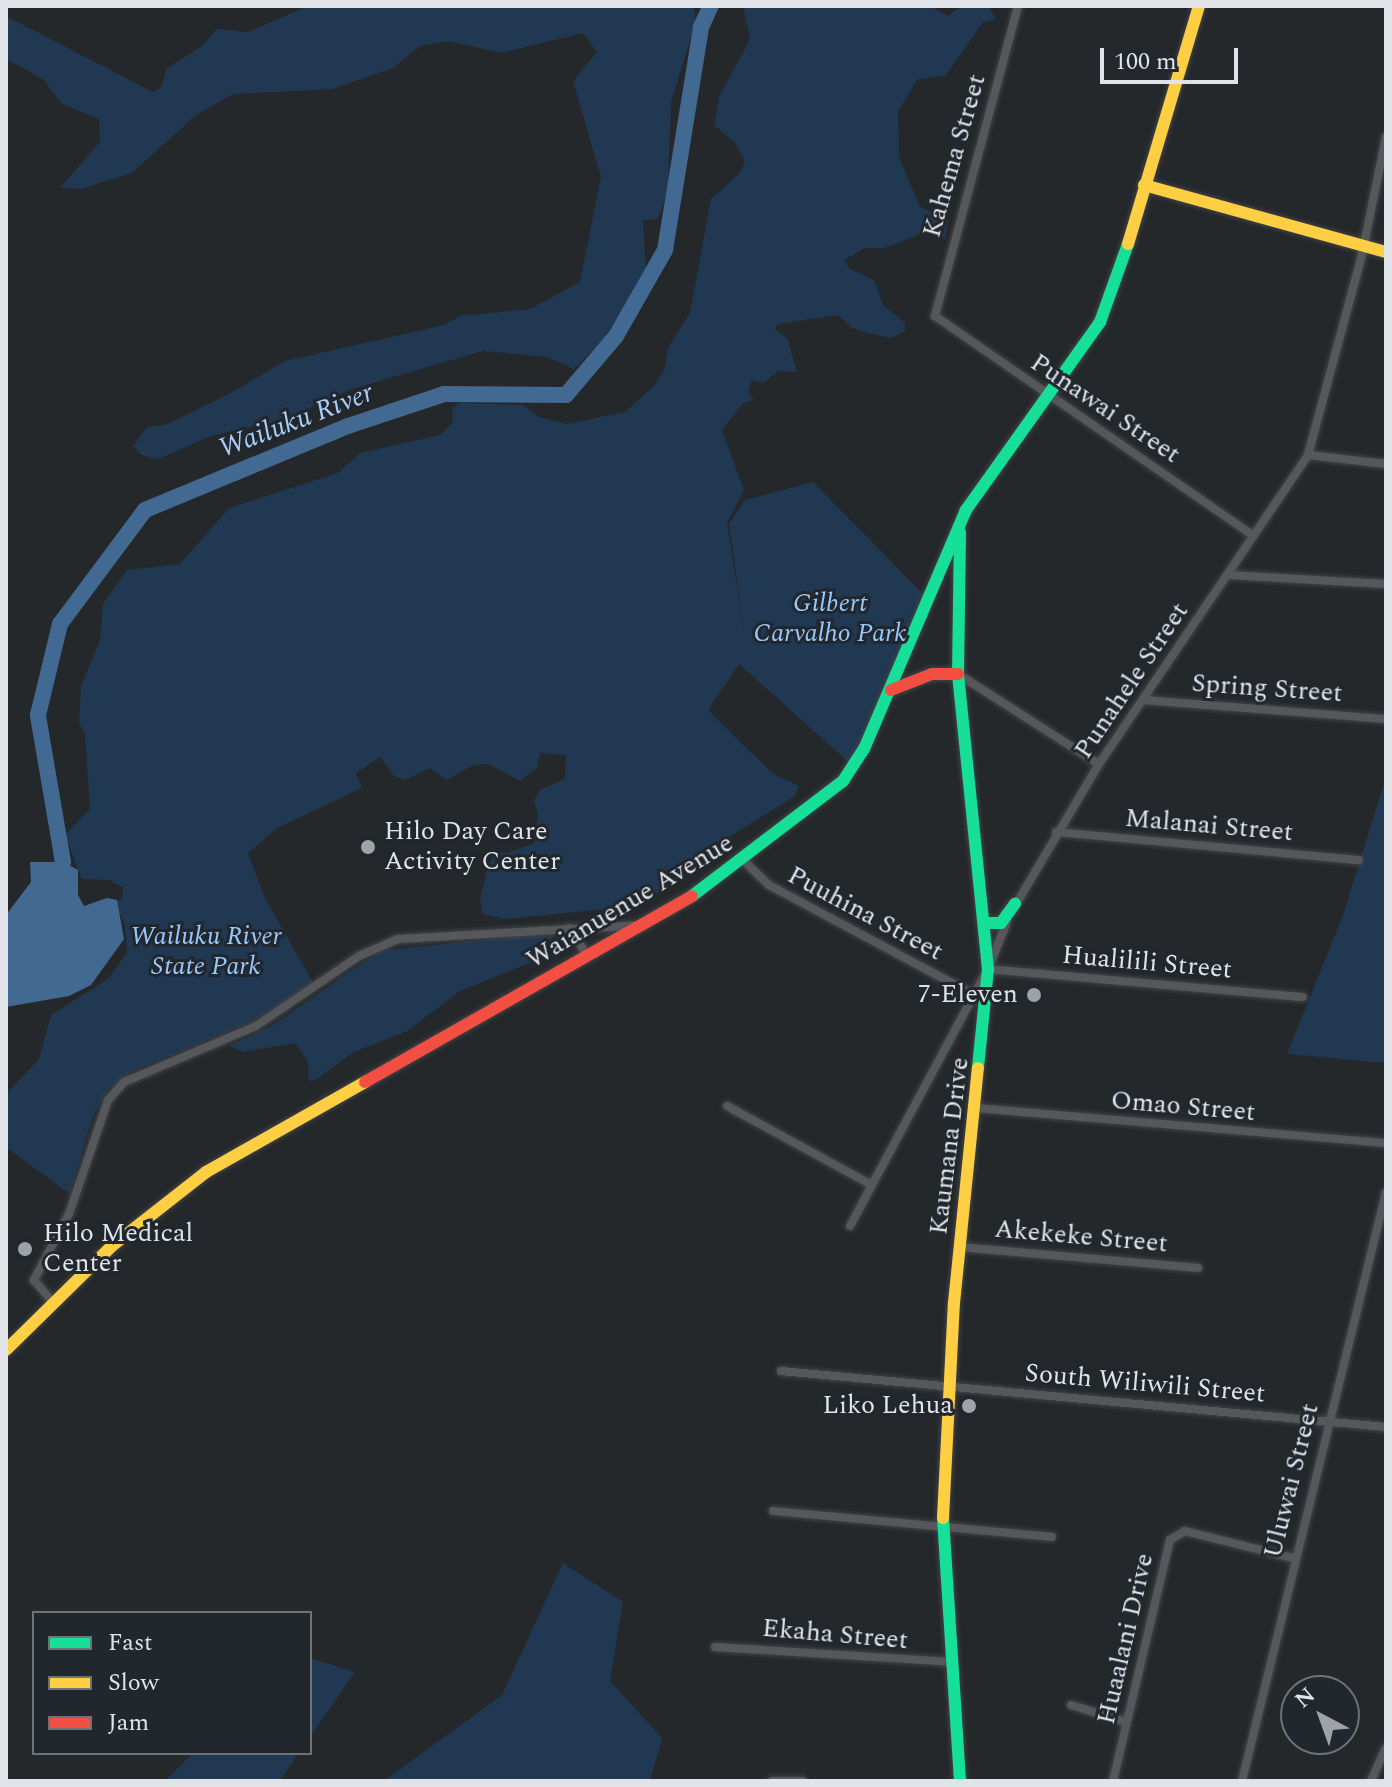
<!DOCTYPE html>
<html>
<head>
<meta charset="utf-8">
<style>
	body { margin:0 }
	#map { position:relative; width:1392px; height:1787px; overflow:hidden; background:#25282b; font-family:Spectral,serif }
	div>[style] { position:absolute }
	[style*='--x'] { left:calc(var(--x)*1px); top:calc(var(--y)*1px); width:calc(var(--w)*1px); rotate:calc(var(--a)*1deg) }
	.green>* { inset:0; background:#203851 }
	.water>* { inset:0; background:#416992 }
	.river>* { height:16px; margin:-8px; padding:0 8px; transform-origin:8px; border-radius:8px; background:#416992 }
	.roads { filter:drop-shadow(0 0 2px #414346) drop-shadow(0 0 2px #414346) }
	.street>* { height:8px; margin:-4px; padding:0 4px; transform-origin:4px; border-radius:4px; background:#55575a }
	.fast>* { height:12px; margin:-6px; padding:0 6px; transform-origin:6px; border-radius:6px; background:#16e098 }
	.slow>* { height:12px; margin:-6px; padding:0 6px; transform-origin:6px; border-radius:6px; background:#ffcf43 }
	.jam>* { height:12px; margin:-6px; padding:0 6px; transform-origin:6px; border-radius:6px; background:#f24e42 }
	.dots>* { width:22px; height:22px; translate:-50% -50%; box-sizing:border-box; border:4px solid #22272e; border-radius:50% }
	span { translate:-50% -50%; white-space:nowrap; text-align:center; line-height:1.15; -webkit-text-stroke:6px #22272e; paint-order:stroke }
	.street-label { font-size:26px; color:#e0e4e8 }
	.park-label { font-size:26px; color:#96c8fd; font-style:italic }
	.poi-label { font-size:26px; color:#e0e4e8 }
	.left { translate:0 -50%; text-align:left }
	.right { translate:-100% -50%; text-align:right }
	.water-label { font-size:28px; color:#a8cdf6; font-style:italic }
	.frame { position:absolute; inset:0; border:8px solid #e0e4e8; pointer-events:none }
	.legend { position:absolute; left:32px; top:1611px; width:280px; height:144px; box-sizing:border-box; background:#22272e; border:2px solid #6e7378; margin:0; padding:10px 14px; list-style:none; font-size:24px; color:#e0e4e8 }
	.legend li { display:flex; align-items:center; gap:16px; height:40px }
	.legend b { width:40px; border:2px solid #6e7378 }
	.north { position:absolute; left:1280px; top:1675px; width:80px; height:80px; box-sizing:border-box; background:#22272e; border:2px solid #6e7378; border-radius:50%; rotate:319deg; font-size:22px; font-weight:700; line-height:32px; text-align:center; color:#e0e4e8 }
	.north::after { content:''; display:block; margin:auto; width:28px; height:36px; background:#9fa2a6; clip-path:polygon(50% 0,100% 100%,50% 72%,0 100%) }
	.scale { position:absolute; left:1100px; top:48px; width:138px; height:36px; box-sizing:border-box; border:4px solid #e0e4e8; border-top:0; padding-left:10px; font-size:24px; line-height:28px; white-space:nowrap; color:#e0e4e8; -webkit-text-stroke:6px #22272e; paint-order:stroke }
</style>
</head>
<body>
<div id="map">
	<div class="green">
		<i style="clip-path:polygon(308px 6px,693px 6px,696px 21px,671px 102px,668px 190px,658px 219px,643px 220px,646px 274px,603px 340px,574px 369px,547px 357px,483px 351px,352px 389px,311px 407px,288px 426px,259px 425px,211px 436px,158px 459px,142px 455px,133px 446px,147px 427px,165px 425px,229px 394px,285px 361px,444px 325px,460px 316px,530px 309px,580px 282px,601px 177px,573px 81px,597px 52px,583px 33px,501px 53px,449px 41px,420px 46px,393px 68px,332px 89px,233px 94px,196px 115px,132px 173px,81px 189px,60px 188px,100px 142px,99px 119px,62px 104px,43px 79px,6px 59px,6px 16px,153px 92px,162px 86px,166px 69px,202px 46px,217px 29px,248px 32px)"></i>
		<i style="clip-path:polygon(743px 6px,930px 6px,949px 16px,961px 6px,988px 6px,996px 19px,983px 22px,946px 75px,917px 80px,898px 112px,899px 157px,920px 207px,948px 220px,945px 240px,933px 229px,884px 248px,865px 248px,844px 260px,850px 269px,874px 280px,883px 305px,905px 323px,905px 331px,891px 338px,868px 333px,852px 328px,838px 315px,778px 324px,775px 329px,788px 340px,797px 372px,779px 371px,763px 383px,752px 380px,748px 391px,754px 400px,743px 403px,722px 430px,744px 490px,727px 523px,745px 638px,729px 523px,745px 500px,813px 482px,928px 599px,854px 767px,739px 664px,708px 710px,773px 774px,799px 786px,795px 796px,692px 860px,666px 892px,646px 893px,625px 907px,505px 919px,483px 914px,480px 899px,488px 867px,496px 852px,508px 853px,534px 843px,538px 815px,534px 800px,540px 790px,565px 779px,566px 755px,540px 753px,537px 768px,520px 781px,488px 764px,473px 765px,447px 780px,430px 768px,405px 780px,394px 776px,380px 757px,356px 773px,362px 788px,277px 828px,248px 853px,265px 898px,313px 983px,252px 1022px,133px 1071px,107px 1091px,92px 1118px,70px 1194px,6px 1147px,6px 1094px,39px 1059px,51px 1015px,108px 979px,127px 953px,125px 925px,115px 902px,122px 899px,123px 887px,109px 880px,82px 879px,65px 835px,90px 809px,85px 734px,79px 723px,81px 686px,100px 640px,103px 604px,127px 570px,180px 564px,229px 508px,338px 473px,360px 453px,440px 435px,452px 424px,453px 408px,459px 403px,523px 405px,539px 417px,566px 424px,625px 412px,654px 386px,665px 368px,668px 348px,690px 313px,711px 199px,740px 173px,745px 161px,736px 144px,714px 125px,719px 97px,750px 39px)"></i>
		<i style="clip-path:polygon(1386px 777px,1386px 1063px,1287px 1054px,1343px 915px)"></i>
		<i style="clip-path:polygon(544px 933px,552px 936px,553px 944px,539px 959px,460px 991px,407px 1031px,354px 1052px,314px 1081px,309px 1081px,308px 1062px,295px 1043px,243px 1052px,229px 1046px,271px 1026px,380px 951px)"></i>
		<i style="clip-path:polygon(563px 1563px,623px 1602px,610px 1681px,662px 1738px,650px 1781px,384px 1781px,502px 1695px)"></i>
		<i style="clip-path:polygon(310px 1658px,355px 1672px,310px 1737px)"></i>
		<i style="clip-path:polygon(193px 1753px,299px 1753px,279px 1781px,165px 1781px)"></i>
	</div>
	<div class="water">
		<i style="clip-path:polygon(30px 862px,63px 862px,78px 870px,78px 895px,84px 906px,107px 898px,117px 900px,124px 939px,91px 985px,69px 996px,6px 1007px,6px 915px,31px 882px)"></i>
	</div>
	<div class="river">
		<i style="--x:56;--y:882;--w:21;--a:-71"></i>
		<i style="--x:63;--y:862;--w:149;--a:-99.7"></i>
		<i style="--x:38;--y:715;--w:94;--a:-76.4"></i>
		<i style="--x:60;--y:624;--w:142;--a:-53.3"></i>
		<i style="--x:145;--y:510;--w:220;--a:-22.5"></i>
		<i style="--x:348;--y:426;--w:101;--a:-18.4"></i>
		<i style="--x:444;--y:394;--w:122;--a:0.5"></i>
		<i style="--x:566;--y:395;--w:77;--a:-49.7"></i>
		<i style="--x:616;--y:336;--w:99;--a:-60.3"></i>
		<i style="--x:665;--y:250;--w:226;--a:-80.8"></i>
		<i style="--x:701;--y:27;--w:23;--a:-65"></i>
	</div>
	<div class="roads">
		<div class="street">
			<i style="--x:1018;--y:6;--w:321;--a:105"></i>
			<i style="--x:935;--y:316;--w:386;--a:34.6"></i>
			<i style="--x:1308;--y:455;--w:79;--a:6.6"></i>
			<i style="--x:1228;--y:575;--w:158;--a:3.3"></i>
			<i style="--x:958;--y:674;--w:167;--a:32.6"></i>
			<i style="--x:1144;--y:700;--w:243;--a:4.5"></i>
			<i style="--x:1056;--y:832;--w:304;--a:5.3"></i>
			<i style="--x:744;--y:861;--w:35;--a:44"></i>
			<i style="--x:769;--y:885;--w:233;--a:28.2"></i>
			<i style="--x:1015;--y:906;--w:165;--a:-59.4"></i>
			<i style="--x:1099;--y:764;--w:373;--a:-55.9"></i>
			<i style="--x:1308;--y:455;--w:203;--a:-74.9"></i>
			<i style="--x:1361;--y:259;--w:125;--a:-78.4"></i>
			<i style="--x:569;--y:928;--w:34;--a:56"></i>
			<i style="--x:988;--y:969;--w:316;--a:5.1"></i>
			<i style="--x:727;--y:1106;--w:165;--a:28.6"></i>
			<i style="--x:977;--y:1108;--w:410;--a:4.9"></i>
			<i style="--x:850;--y:1226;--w:292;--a:-61.8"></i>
			<i style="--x:988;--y:969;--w:51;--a:-68"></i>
			<i style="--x:960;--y:1247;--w:239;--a:5"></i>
			<i style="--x:52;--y:1301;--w:28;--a:-131"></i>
			<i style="--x:34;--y:1280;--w:75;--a:-62.1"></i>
			<i style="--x:69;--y:1214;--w:120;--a:-71.1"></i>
			<i style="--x:108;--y:1100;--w:24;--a:-48"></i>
			<i style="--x:124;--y:1082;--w:143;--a:-23"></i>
			<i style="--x:256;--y:1026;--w:125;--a:-34.2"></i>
			<i style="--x:359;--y:956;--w:43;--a:-23.6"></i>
			<i style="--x:398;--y:939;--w:241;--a:-3.3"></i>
			<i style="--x:781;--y:1371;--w:608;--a:5.29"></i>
			<i style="--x:773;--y:1511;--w:280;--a:5.3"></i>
			<i style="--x:715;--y:1647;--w:237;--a:3.6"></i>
			<i style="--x:1071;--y:1705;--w:58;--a:17.2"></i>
			<i style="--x:772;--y:1781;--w:31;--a:0"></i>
			<i style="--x:1113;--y:1781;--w:248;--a:-76.7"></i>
			<i style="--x:1170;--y:1540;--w:17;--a:-31"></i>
			<i style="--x:1185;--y:1531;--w:111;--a:14"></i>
			<i style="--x:1242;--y:1781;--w:606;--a:-76.26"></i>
			<i style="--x:1371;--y:1781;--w:36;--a:-66"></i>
		</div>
		<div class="fast">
			<i style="--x:960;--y:532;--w:142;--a:90.8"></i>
			<i style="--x:958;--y:674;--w:297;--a:84.2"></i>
			<i style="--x:988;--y:969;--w:100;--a:95.8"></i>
			<i style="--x:692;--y:896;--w:190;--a:-37.3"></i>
			<i style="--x:843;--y:781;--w:38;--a:-57"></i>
			<i style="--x:864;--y:749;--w:260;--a:-66.9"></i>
			<i style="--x:966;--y:510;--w:231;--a:-54.5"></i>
			<i style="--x:1100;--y:322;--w:83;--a:-70.3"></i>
			<i style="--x:984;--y:923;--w:17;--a:0"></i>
			<i style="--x:1001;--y:923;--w:24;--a:-54"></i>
			<i style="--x:943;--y:1518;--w:264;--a:86.3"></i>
		</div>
		<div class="slow">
			<i style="--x:1144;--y:185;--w:251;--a:15.5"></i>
			<i style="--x:1128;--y:244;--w:248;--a:-73.4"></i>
			<i style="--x:6;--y:1350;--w:150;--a:-44.5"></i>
			<i style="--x:113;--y:1245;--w:118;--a:-38.1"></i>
			<i style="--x:206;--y:1172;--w:183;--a:-29.5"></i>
			<i style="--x:943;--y:1518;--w:215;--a:-87.1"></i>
			<i style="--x:954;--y:1303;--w:236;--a:-84.2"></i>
		</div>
		<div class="jam">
			<i style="--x:891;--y:690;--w:44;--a:-21.3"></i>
			<i style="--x:932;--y:674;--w:26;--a:0"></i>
			<i style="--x:365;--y:1082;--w:376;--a:-29.6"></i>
		</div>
	</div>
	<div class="dots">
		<i style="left:368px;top:847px;background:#9fa2a6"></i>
		<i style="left:1034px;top:995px;background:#9fa2a6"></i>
		<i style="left:25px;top:1249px;background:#9fa2a6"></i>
		<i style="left:969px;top:1406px;background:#9fa2a6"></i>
	</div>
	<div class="street-label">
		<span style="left:955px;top:156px;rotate:-74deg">Kahema Street</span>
		<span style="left:1105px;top:409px;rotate:34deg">Punawai Street</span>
		<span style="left:1132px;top:681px;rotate:-56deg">Punahele Street</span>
		<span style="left:1267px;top:689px;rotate:4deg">Spring Street</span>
		<span style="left:1209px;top:826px;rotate:5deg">Malanai Street</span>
		<span style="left:630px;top:902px;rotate:-31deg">Waianuenue Avenue</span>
		<span style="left:865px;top:914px;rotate:28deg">Puuhina Street</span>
		<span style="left:1147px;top:963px;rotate:5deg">Hualilili Street</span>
		<span style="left:1183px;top:1107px;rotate:5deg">Omao Street</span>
		<span style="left:950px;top:1146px;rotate:-83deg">Kaumana Drive</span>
		<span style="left:1081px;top:1237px;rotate:5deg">Akekeke Street</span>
		<span style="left:1145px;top:1384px;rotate:5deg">South Wiliwili Street</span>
		<span style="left:1292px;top:1481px;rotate:-76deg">Uluwai Street</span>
		<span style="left:835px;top:1635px;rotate:5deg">Ekaha Street</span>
		<span style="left:1126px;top:1639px;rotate:-77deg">Huaalani Drive</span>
	</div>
	<div class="park-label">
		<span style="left:830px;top:619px">Gilbert<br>Carvalho Park</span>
		<span style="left:206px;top:952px">Wailuku River<br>State Park</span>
	</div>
	<div class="poi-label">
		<span class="left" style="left:384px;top:847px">Hilo Day Care<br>Activity Center</span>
		<span class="right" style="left:1018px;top:995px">7-Eleven</span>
		<span class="left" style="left:43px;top:1249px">Hilo Medical<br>Center</span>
		<span class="right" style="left:953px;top:1406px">Liko Lehua</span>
	</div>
	<div class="water-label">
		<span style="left:296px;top:421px;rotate:-21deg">Wailuku River</span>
	</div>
	<div class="frame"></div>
	<ul class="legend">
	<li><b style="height:10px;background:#16e098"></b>Fast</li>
	<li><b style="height:10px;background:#ffcf43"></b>Slow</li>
	<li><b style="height:10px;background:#f24e42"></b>Jam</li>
	</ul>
	<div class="north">N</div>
	<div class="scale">100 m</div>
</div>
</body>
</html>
